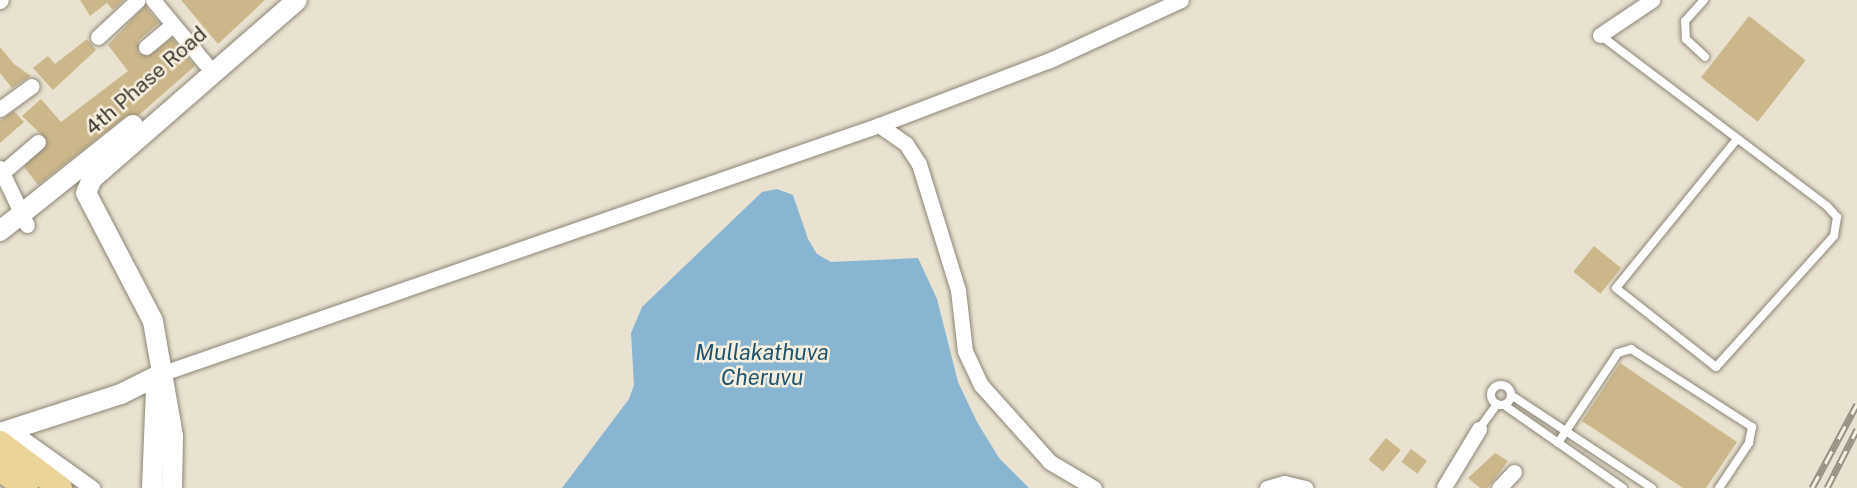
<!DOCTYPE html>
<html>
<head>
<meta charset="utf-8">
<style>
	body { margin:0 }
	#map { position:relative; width:1857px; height:488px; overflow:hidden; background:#eae2d1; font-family:"Public Sans",sans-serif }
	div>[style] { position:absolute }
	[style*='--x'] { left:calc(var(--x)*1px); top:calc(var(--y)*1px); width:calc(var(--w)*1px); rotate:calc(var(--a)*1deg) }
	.water>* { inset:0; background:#88b5d2 }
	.building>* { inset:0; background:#ccb78b; transform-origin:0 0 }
	.roads { filter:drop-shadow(0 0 2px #8c8575) drop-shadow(0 0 2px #8c8575) }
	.service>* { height:8px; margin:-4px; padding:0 4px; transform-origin:4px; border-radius:4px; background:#fff }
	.service>.ring { margin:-4px; padding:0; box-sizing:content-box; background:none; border:8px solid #fff; border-radius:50% }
	.minor>* { height:15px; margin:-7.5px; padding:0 7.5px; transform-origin:7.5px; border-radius:7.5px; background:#fff }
	.tertiary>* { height:20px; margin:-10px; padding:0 10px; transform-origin:10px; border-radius:10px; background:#fff }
	.primary>* { height:24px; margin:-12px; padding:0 12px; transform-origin:12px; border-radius:12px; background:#ebd497 }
	.rail>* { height:7px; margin-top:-3.5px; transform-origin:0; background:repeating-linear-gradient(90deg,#f7efde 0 14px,#969185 0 28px); box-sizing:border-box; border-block:2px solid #969185 }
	span { translate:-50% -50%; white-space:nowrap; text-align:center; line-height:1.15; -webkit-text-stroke:5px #f7efde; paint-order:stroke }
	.street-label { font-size:21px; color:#3a3730 }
	.water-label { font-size:22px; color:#1c5370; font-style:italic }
</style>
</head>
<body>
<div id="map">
	<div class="water">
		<i style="clip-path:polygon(777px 189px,793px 195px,808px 239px,817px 254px,831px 262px,918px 258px,937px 299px,958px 382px,977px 422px,999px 458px,1029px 488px,562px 488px,629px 399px,634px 385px,631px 333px,642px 307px,762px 192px)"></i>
	</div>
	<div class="building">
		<i style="clip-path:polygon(80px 0,124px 0,113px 10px,107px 3px,90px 16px)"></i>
		<i style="clip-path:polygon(181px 0,265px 0,218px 44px)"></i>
		<i style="clip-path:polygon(145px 6px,159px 23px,139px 40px,138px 53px,148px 56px,172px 38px,195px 66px,139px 115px,126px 116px,38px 185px,24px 167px,47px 140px,22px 116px,41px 99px,61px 122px,128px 71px,108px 45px)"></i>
		<i style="left:1749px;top:16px;width:72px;height:78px;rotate:38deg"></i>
		<i style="clip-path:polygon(87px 39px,96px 50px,53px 90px,33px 68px,48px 56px,55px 64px)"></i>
		<i style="clip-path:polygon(0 47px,14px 64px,31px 76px,12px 88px,0 73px)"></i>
		<i style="clip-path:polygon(14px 111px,24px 122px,0 143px,0 121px)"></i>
		<i style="left:1594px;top:246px;width:35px;height:33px;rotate:39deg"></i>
		<i style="clip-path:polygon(1620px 363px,1737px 442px,1706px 488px,1683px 488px,1582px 421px)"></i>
		<i style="left:1386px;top:438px;width:19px;height:28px;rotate:39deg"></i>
		<i style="left:1411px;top:449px;width:20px;height:16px;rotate:37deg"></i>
		<i style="clip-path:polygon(1495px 453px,1508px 461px,1488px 488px,1480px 488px,1468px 478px)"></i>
	</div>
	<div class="roads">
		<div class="service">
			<i style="--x:1704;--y:0;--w:28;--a:132"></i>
			<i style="--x:1685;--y:21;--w:18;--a:87"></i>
			<i style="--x:1686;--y:39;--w:26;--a:43"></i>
			<i style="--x:1600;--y:35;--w:284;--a:37"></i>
			<i style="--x:1827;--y:206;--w:15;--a:48"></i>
			<i style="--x:1837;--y:217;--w:19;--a:99"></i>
			<i style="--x:1834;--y:236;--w:176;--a:132"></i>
			<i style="--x:1716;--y:367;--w:127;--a:-141.7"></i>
			<i style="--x:1616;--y:288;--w:192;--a:-50.9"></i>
			<i class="ring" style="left:1491px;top:385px;width:12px;height:12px"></i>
			<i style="--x:1511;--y:395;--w:169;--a:33.4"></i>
			<i style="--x:1504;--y:405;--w:145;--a:34.9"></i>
			<i style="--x:1479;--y:429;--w:31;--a:-54"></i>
			<i style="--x:1558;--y:443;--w:108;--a:-56.3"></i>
			<i style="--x:1618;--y:353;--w:14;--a:-17"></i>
			<i style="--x:1631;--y:349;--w:144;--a:32.8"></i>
			<i style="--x:1752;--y:427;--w:16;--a:101"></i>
			<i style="--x:1749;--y:443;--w:54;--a:123.7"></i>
		</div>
		<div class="minor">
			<i style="--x:153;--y:0;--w:82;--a:50.5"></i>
			<i style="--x:0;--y:1;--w:1;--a:-45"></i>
			<i style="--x:1600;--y:35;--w:63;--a:-33.9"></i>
			<i style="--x:98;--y:37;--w:54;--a:-42.8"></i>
			<i style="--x:146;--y:47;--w:35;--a:-40"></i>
			<i style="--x:0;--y:109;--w:39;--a:-36"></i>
			<i style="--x:879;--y:125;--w:33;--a:35"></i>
			<i style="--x:906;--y:144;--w:24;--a:57"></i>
			<i style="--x:919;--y:164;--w:132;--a:72.8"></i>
			<i style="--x:958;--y:290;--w:61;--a:83.5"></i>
			<i style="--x:965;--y:351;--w:38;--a:65"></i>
			<i style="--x:981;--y:385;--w:103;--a:48.1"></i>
			<i style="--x:1050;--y:462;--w:51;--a:30.6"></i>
			<i style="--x:0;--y:168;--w:63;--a:64.7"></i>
			<i style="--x:3;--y:172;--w:46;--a:-40.6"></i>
			<i style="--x:163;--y:373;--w:758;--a:-19.1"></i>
			<i style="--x:879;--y:125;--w:183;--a:-20.8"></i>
			<i style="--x:1050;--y:60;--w:144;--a:-24.6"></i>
			<i style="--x:11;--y:430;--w:100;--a:35.6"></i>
			<i style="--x:1444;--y:487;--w:68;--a:-58.9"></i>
			<i style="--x:1267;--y:488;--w:18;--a:-16"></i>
			<i style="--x:1284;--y:483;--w:22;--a:13"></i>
			<i style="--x:1499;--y:488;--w:22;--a:-47"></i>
		</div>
		<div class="tertiary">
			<i style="--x:0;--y:231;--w:170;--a:-38.6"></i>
			<i style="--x:0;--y:433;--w:127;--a:-17.9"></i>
			<i style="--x:121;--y:394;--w:47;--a:-26.6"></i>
			<i style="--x:152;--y:488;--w:101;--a:-87.7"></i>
			<i style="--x:156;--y:387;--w:16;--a:-63"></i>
			<i style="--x:172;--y:488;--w:52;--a:-88.9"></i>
			<i style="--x:173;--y:436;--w:117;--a:-99.9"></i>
			<i style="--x:153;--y:321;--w:144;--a:-117.6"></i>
			<i style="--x:86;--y:193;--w:15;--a:-67"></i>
			<i style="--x:92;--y:179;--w:272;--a:-41.1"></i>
		</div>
		<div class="primary">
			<i style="--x:0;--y:443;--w:75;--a:36.9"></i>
			<i style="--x:0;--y:469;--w:32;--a:36"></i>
		</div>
	</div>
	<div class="rail">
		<i style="--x:1812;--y:488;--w:95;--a:-61.8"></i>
		<i style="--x:1827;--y:488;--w:66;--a:-63"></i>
	</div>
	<div class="street-label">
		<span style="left:146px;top:81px;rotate:-41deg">4th Phase Road</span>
	</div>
	<div class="water-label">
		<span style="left:762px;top:365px">Mullakathuva<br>Cheruvu</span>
	</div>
</div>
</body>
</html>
